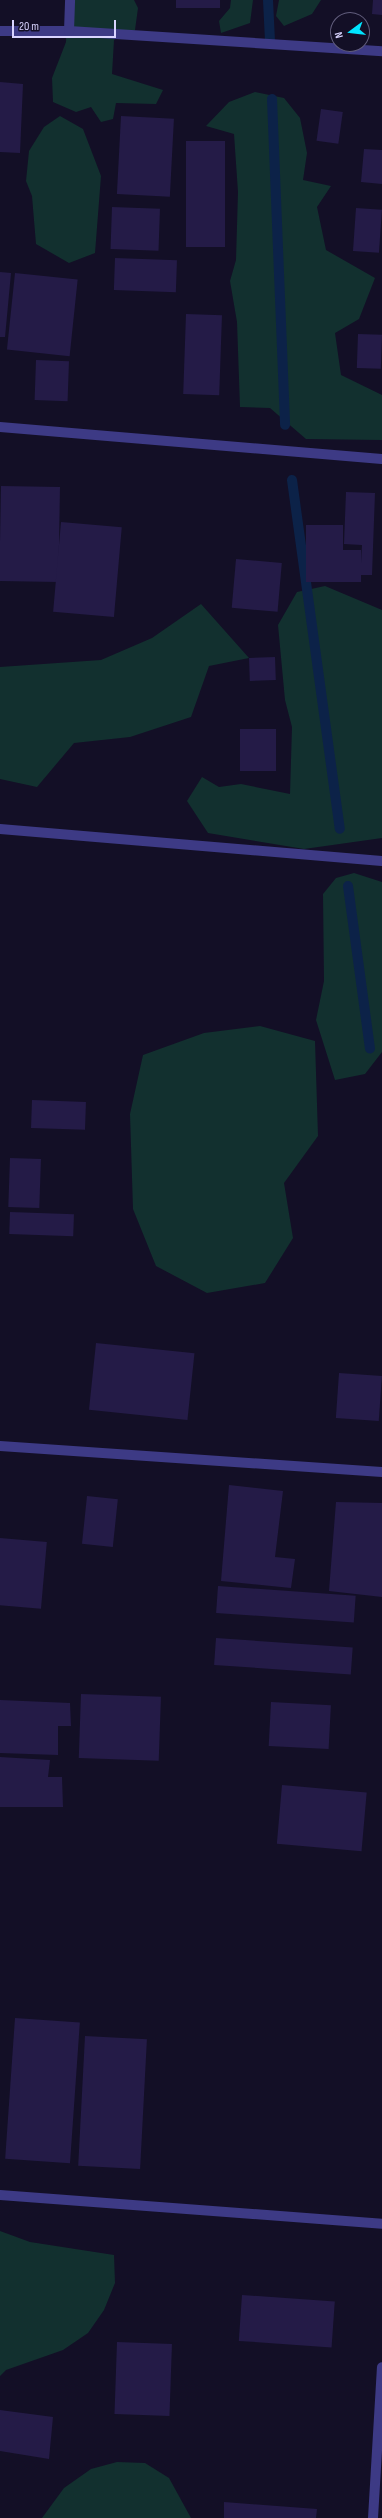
<!DOCTYPE html>
<html>
<head>
<meta charset="utf-8">
<style>
	body { margin:0 }
	#map { position:relative; width:382px; height:2518px; overflow:hidden; background:#130f26; font-family:"Sofia Sans Condensed",sans-serif }
	div>[style] { position:absolute }
	[style*='--x'] { left:calc(var(--x)*1px); top:calc(var(--y)*1px); width:calc(var(--w)*1px); rotate:calc(var(--a)*1deg) }
	.green>* { inset:0; background:#12302f }
	.stream>* { height:10px; margin:-5px; padding:0 5px; transform-origin:5px; border-radius:5px; background:#0c2248 }
	.building>* { inset:0; background:#241b47; transform-origin:0 0 }
	.minor>* { height:10px; margin:-5px; padding:0 5px; transform-origin:5px; border-radius:5px; background:#3d3a85 }
	span { translate:-50% -50%; white-space:nowrap; text-align:center; line-height:1.15; -webkit-text-stroke:3px #130f26; paint-order:stroke }
	.north { position:absolute; left:330px; top:12px; width:40px; height:40px; box-sizing:border-box; background:#130f26; border:1px solid #625e7d; border-radius:50%; rotate:255deg; font-size:11px; font-weight:700; line-height:16px; text-align:center; color:#d9d4ff }
	.north::after { content:''; display:block; margin:auto; width:14px; height:18px; background:#00e5ff; clip-path:polygon(50% 0,100% 100%,50% 72%,0 100%) }
	.scale { position:absolute; left:12px; top:20px; width:104px; height:18px; box-sizing:border-box; border:2px solid #d9d4ff; border-top:0; padding-left:5px; font-size:12px; line-height:14px; white-space:nowrap; color:#d9d4ff; -webkit-text-stroke:3px #130f26; paint-order:stroke }
</style>
</head>
<body>
<div id="map">
	<div class="green">
		<i style="clip-path:polygon(71px 0,134px 0,138px 8px,135px 30px,114px 40px,112px 74px,163px 90px,156px 104px,116px 103px,113px 119px,101px 122px,91px 107px,76px 112px,53px 102px,52px 78px,66px 42px,67px 6px)"></i>
		<i style="clip-path:polygon(231px 0,253px 0,250px 23px,221px 33px,219px 21px,230px 8px)"></i>
		<i style="clip-path:polygon(279px 0,321px 0,312px 14px,284px 26px,276px 16px)"></i>
		<i style="clip-path:polygon(255px 92px,284px 98px,300px 118px,307px 153px,303px 180px,331px 186px,317px 207px,326px 250px,375px 278px,359px 319px,335px 333px,341px 375px,382px 395px,382px 440px,306px 439px,270px 408px,240px 407px,237px 322px,230px 281px,236px 260px,238px 192px,234px 134px,206px 126px,229px 102px)"></i>
		<i style="clip-path:polygon(60px 116px,83px 129px,101px 176px,95px 253px,69px 263px,36px 244px,32px 196px,26px 181px,29px 151px,44px 127px)"></i>
		<i style="clip-path:polygon(325px 586px,382px 610px,382px 838px,304px 849px,208px 833px,187px 801px,202px 777px,219px 787px,241px 784px,290px 794px,292px 727px,285px 700px,278px 625px,297px 592px)"></i>
		<i style="clip-path:polygon(201px 604px,249px 658px,209px 666px,191px 717px,130px 737px,74px 743px,37px 787px,0 779px,0 667px,101px 660px,152px 638px)"></i>
		<i style="clip-path:polygon(354px 873px,382px 882px,382px 1052px,365px 1074px,335px 1080px,316px 1020px,324px 981px,323px 894px,336px 878px)"></i>
		<i style="clip-path:polygon(260px 1026px,315px 1041px,318px 1136px,284px 1183px,293px 1238px,265px 1283px,207px 1293px,156px 1266px,133px 1209px,130px 1114px,143px 1055px,204px 1033px)"></i>
		<i style="clip-path:polygon(0 2231px,30px 2242px,114px 2255px,115px 2283px,104px 2310px,88px 2333px,63px 2350px,6px 2370px,0 2376px)"></i>
		<i style="clip-path:polygon(117px 2462px,145px 2463px,169px 2478px,191px 2518px,42px 2518px,64px 2488px,91px 2469px)"></i>
	</div>
	<div class="stream">
		<i style="--x:268;--y:0;--w:41;--a:87.2"></i>
		<i style="--x:272;--y:99;--w:326;--a:87.7"></i>
		<i style="--x:292;--y:480;--w:352;--a:82.2"></i>
		<i style="--x:348;--y:886;--w:164;--a:82.3"></i>
	</div>
	<div class="building">
		<i style="left:176px;top:0;width:44px;height:8px"></i>
		<i style="clip-path:polygon(373px 0,382px 0,382px 15px,372px 14px)"></i>
		<i style="clip-path:polygon(0 82px,23px 84px,20px 153px,0 152px)"></i>
		<i style="left:321px;top:109px;width:22px;height:32px;rotate:8deg"></i>
		<i style="left:121px;top:116px;width:53px;height:78px;rotate:3deg"></i>
		<i style="left:186px;top:141px;width:39px;height:106px"></i>
		<i style="clip-path:polygon(364px 149px,382px 150px,382px 184px,361px 182px)"></i>
		<i style="left:112px;top:207px;width:48px;height:42px;rotate:2deg"></i>
		<i style="left:356px;top:208px;width:26px;height:43px;rotate:4deg"></i>
		<i style="left:115px;top:258px;width:62px;height:32px;rotate:2deg"></i>
		<i style="clip-path:polygon(0 272px,11px 273px,5px 337px,0 337px)"></i>
		<i style="left:15px;top:273px;width:63px;height:77px;rotate:6deg"></i>
		<i style="left:186px;top:314px;width:36px;height:80px;rotate:2deg"></i>
		<i style="left:358px;top:334px;width:24px;height:34px;rotate:2deg"></i>
		<i style="left:36px;top:360px;width:33px;height:40px;rotate:2deg"></i>
		<i style="left:1px;top:486px;width:59px;height:95px;rotate:1deg"></i>
		<i style="clip-path:polygon(346px 492px,375px 493px,372px 575px,361px 575px,361px 582px,306px 582px,306px 525px,343px 525px,343px 550px,361px 550px,361px 563px,362px 545px,344px 544px)"></i>
		<i style="left:61px;top:522px;width:61px;height:90px;rotate:5deg"></i>
		<i style="left:236px;top:559px;width:46px;height:49px;rotate:5deg"></i>
		<i style="left:275px;top:657px;width:23px;height:26px;rotate:88deg"></i>
		<i style="left:240px;top:729px;width:36px;height:42px"></i>
		<i style="left:32px;top:1100px;width:54px;height:28px;rotate:2deg"></i>
		<i style="left:10px;top:1158px;width:31px;height:49px;rotate:2deg"></i>
		<i style="left:10px;top:1212px;width:64px;height:22px;rotate:2deg"></i>
		<i style="left:96px;top:1343px;width:99px;height:67px;rotate:6deg"></i>
		<i style="left:339px;top:1373px;width:43px;height:45px;rotate:4deg"></i>
		<i style="clip-path:polygon(229px 1485px,283px 1491px,275px 1557px,295px 1559px,291px 1588px,221px 1581px)"></i>
		<i style="left:87px;top:1496px;width:31px;height:48px;rotate:6deg"></i>
		<i style="clip-path:polygon(336px 1502px,382px 1503px,382px 1597px,329px 1591px)"></i>
		<i style="left:0;top:1538px;width:47px;height:67px;rotate:5deg"></i>
		<i style="left:218px;top:1586px;width:138px;height:27px;rotate:4deg"></i>
		<i style="left:216px;top:1638px;width:137px;height:27px;rotate:4deg"></i>
		<i style="left:81px;top:1694px;width:80px;height:64px;rotate:2deg"></i>
		<i style="clip-path:polygon(0 1700px,70px 1703px,71px 1726px,58px 1726px,58px 1755px,0 1753px)"></i>
		<i style="left:271px;top:1702px;width:60px;height:44px;rotate:3deg"></i>
		<i style="clip-path:polygon(0 1757px,50px 1760px,48px 1777px,62px 1777px,63px 1807px,0 1807px)"></i>
		<i style="left:282px;top:1785px;width:85px;height:59px;rotate:5deg"></i>
		<i style="left:15px;top:2018px;width:65px;height:141px;rotate:4deg"></i>
		<i style="left:85px;top:2036px;width:62px;height:130px;rotate:3deg"></i>
		<i style="left:242px;top:2295px;width:93px;height:46px;rotate:4deg"></i>
		<i style="left:117px;top:2342px;width:55px;height:72px;rotate:2deg"></i>
		<i style="clip-path:polygon(0 2410px,53px 2417px,49px 2459px,0 2451px)"></i>
		<i style="clip-path:polygon(224px 2502px,317px 2509px,316px 2518px,224px 2518px)"></i>
	</div>
	<div class="minor">
		<i style="--x:0;--y:31;--w:69;--a:0"></i>
		<i style="--x:69;--y:31;--w:314;--a:3.7"></i>
		<i style="--x:69;--y:31;--w:31;--a:-88"></i>
		<i style="--x:0;--y:427;--w:383;--a:4.8"></i>
		<i style="--x:0;--y:829;--w:383;--a:4.8"></i>
		<i style="--x:0;--y:1446;--w:383;--a:3.9"></i>
		<i style="--x:0;--y:2195;--w:383;--a:4.3"></i>
		<i style="--x:373;--y:2518;--w:151;--a:-86.6"></i>
	</div>
	<div class="north">N</div>
	<div class="scale">20 m</div>
</div>
</body>
</html>
